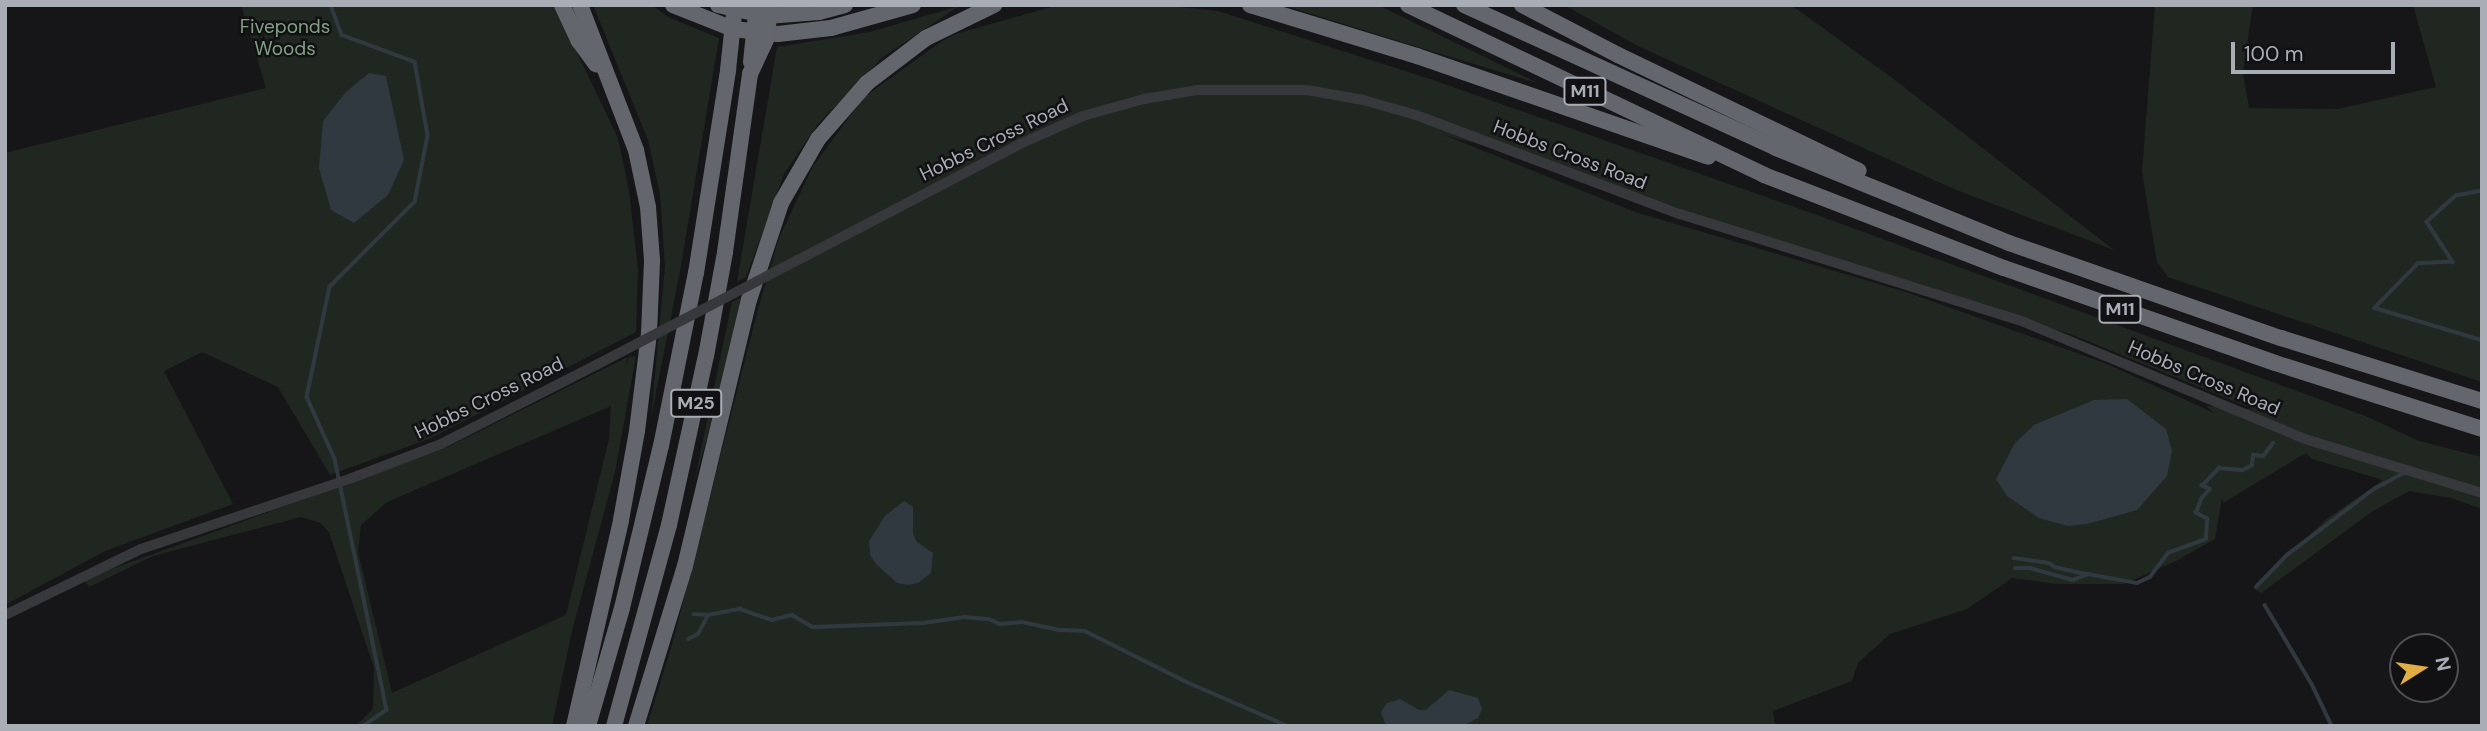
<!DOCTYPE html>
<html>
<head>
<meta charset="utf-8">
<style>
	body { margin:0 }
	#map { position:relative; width:2487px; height:731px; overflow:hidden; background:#161618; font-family:"DM Sans",sans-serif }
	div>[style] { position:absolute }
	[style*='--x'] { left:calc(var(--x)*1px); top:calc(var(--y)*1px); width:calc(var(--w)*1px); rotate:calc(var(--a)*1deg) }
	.green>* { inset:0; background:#202721 }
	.water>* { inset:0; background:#30393f }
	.stream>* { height:3.5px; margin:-1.75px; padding:0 1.75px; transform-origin:1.75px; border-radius:1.75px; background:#30393f }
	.minor>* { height:10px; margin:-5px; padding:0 5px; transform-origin:5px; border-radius:5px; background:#37383c }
	.highway>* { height:16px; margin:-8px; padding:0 8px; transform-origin:8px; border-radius:8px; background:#64666d }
	.minor-bridge>* { height:10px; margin:-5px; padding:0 5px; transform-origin:5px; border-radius:5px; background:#37383c }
	.highway-bridge>* { height:16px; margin:-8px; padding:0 8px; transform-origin:8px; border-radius:8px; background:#64666d }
	span { translate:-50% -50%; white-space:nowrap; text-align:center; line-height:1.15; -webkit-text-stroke:5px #111113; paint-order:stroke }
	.shield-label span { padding:2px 5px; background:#111113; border:2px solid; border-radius:5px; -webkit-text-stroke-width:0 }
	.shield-label { font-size:18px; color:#a9adb6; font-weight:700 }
	.park-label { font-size:19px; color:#82a084 }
	.street-label { font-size:19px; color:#a9adb6 }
	.frame { position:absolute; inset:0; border:7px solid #a9adb6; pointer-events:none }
	.north { position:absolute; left:2389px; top:633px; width:70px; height:70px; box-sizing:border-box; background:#111113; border:2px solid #4e4f54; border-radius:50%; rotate:78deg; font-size:19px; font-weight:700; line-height:28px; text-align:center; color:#a9adb6 }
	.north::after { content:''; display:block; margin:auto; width:24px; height:32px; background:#e2ad44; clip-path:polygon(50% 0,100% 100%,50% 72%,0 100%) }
	.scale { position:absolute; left:2231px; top:42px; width:164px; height:32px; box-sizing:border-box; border:4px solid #a9adb6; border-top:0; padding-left:9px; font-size:21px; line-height:24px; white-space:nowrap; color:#a9adb6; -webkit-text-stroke:5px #111113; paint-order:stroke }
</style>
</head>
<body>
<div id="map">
	<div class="green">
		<i style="clip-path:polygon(241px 5px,554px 5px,618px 138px,629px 191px,638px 270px,636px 332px,431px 438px,330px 475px,278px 387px,202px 352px,164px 371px,233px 504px,105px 551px,5px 605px,5px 153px,266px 88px)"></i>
		<i style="clip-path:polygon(593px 5px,652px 5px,668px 17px,719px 38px,680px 271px,651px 418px,665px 266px,660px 194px,648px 140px)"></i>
		<i style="clip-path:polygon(evenodd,1058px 5px,1159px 5px,1218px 11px,1433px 80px,1817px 215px,2368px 417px,2419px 441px,2482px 457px,2482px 509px,2451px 498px,2409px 491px,2373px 511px,2261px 593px,2253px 588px,2328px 518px,2383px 480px,2312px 459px,2306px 453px,2223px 503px,2222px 497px,2215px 539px,2176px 561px,2124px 584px,2057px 584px,2012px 578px,1967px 609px,1890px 634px,1858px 663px,1852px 681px,1773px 711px,1775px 726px,647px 726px,673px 641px,758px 309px,779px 238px,812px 168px,863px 98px,942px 41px,956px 34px,1058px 5px,1444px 135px,1559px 165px,1789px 248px,2073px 335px,2253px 409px,2206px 406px,2214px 413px,2107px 364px,1909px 293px,1635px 212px,1444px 135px)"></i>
		<i style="clip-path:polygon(1283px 5px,1378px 5px,1540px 84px,1408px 44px)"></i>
		<i style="clip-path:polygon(1564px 5px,1791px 5px,1891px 77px,2114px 250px,1954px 189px,1640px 47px)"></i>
		<i style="clip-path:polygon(2155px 5px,2253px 5px,2243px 72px,2249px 108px,2338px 109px,2436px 87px,2413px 5px,2482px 5px,2482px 382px,2168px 277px,2157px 262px,2142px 172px)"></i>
		<i style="clip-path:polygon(959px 6px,883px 57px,818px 124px,784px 174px,746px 277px,737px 282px,777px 47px,870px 32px)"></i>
		<i style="clip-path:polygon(742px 297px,707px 438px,694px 483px,732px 302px)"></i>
		<i style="clip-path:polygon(evenodd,636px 356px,615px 472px,572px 631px,552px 726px,356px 726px,373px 709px,374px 668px,329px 532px,321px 523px,301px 517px,153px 556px,89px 587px,84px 579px,448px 447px,628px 357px,624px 371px,629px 357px,636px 356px,611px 406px,609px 439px,566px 615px,392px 693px,358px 552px,361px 525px,387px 502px,611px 406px)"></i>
	</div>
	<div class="water">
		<i style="clip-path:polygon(369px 73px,386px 76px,404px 160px,388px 195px,354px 223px,331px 210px,319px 168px,323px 121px,346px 92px)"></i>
		<i style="clip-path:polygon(2127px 399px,2166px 429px,2172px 451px,2167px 476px,2137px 510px,2087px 524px,2068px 526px,2039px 518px,2007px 496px,1996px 479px,2015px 443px,2034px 425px,2094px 400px)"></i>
		<i style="clip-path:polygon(904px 501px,913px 507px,913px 534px,917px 542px,933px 553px,931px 573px,918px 583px,908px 585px,897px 583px,876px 564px,870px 555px,869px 541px,885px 516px)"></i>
		<i style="clip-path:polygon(1449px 690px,1478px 698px,1482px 709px,1478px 718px,1463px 726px,1386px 726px,1381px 712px,1387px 703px,1400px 699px,1419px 710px,1426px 710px)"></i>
	</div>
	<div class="stream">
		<i style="--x:331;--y:5;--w:32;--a:70"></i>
		<i style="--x:342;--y:35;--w:78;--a:20.3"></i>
		<i style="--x:415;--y:62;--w:75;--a:80"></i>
		<i style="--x:428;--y:136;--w:67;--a:101.1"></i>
		<i style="--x:415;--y:202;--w:120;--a:135"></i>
		<i style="--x:330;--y:287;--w:112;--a:101.8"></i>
		<i style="--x:307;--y:397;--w:68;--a:65.7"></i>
		<i style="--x:335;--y:459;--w:256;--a:78.3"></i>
		<i style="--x:387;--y:710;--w:28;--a:145"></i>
		<i style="--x:2482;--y:191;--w:26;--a:169"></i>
		<i style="--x:2456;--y:196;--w:39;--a:138"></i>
		<i style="--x:2427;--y:222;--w:48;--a:57"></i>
		<i style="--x:2453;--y:262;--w:35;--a:177"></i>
		<i style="--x:2418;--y:264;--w:62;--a:134.3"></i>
		<i style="--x:2375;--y:308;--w:112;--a:16.7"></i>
		<i style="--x:2014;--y:558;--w:35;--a:8"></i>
		<i style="--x:2049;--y:563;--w:7;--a:34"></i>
		<i style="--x:2055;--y:567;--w:32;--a:13"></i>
		<i style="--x:2015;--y:568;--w:15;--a:0"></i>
		<i style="--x:2030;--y:568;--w:45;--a:15.6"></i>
		<i style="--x:2073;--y:580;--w:16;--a:-22"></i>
		<i style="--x:2088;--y:574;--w:50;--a:10.4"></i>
		<i style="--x:2137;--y:583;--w:14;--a:-25"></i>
		<i style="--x:2150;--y:577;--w:30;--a:-53"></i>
		<i style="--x:2168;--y:553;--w:40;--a:-20.2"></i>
		<i style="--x:2206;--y:539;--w:20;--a:-87"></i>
		<i style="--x:2207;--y:519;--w:13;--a:-151"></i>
		<i style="--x:2196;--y:513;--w:15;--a:-70"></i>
		<i style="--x:2201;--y:499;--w:13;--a:-48"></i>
		<i style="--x:2210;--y:489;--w:9;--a:-159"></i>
		<i style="--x:2202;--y:486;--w:25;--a:-47"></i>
		<i style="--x:2219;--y:468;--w:24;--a:5"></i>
		<i style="--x:2243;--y:470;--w:10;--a:-29"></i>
		<i style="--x:2252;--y:465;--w:10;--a:-84"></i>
		<i style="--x:2253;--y:455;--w:10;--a:6"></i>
		<i style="--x:2263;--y:456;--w:16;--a:-52"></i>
		<i style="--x:2256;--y:587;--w:45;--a:-45.9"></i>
		<i style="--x:2287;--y:555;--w:109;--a:-37.2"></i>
		<i style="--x:2374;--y:489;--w:36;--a:-28"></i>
		<i style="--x:2265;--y:605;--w:92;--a:59.3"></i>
		<i style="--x:2312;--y:684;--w:47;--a:64.5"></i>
		<i style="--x:694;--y:614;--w:14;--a:4"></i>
		<i style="--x:708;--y:615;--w:33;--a:-11"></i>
		<i style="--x:740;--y:609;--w:34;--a:19"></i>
		<i style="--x:772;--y:620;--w:21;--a:-14"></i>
		<i style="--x:792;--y:615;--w:24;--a:30"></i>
		<i style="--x:813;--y:627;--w:110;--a:-2.1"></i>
		<i style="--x:923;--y:623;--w:42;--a:-8.1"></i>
		<i style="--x:965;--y:617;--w:24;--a:5"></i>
		<i style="--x:989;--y:619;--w:12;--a:24"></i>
		<i style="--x:1000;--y:624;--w:22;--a:-5"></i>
		<i style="--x:1022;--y:622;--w:39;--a:12"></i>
		<i style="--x:1060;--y:630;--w:25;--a:2"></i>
		<i style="--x:1085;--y:631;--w:116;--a:26.6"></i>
		<i style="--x:1189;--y:683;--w:108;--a:23.5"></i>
		<i style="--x:688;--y:639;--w:11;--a:-27"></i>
		<i style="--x:698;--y:634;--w:21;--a:-62"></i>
	</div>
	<div class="minor">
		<i style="--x:800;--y:259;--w:248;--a:-27.6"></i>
		<i style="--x:1020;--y:144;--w:69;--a:-24"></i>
		<i style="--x:1083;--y:116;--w:63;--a:-15.6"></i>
		<i style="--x:1144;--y:99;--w:55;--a:-9.5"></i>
		<i style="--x:1198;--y:90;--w:109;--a:0"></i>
		<i style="--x:1307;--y:90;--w:57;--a:10.1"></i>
		<i style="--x:1363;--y:100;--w:55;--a:15.8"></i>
		<i style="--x:1416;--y:115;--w:282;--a:20.6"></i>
		<i style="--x:1680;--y:214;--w:361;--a:17.4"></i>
		<i style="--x:2024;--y:322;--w:304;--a:22.6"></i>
		<i style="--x:2305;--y:439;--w:185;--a:17"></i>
		<i style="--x:5;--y:615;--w:151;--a:-25.9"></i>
		<i style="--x:141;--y:549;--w:223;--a:-18.6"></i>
		<i style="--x:352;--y:478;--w:95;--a:-20.9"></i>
		<i style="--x:441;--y:444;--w:174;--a:-27"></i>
	</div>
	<div class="highway">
		<i style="--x:562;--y:5;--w:40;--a:65"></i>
		<i style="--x:579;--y:41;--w:29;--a:54"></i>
		<i style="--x:673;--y:5;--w:65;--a:21.8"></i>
		<i style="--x:733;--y:29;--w:45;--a:6.3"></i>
		<i style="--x:778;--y:34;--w:53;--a:-6.5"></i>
		<i style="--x:831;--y:28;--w:85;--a:-15.7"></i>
		<i style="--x:718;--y:5;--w:50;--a:12.7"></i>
		<i style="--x:767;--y:16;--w:52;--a:-4.4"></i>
		<i style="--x:819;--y:12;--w:27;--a:-15"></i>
		<i style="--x:1250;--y:5;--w:175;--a:17"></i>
		<i style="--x:1417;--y:56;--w:308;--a:19.1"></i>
		<i style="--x:1408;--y:5;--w:395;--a:25.5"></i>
		<i style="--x:1764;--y:175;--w:257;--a:21.2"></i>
		<i style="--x:2004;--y:268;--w:287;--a:19.3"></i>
		<i style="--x:2275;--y:363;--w:217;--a:17.7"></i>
		<i style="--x:1464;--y:5;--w:343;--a:24.6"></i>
		<i style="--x:1776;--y:148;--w:252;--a:22.2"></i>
		<i style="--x:2009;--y:243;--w:288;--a:19.3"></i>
		<i style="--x:2281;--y:338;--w:211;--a:17.4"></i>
		<i style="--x:1522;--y:5;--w:108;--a:27.5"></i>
		<i style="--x:1618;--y:55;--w:267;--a:25.7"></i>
		<i style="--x:574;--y:726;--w:211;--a:-77.1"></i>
		<i style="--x:621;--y:520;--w:90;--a:-79.8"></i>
		<i style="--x:637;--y:431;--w:99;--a:-83"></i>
		<i style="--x:649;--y:333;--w:73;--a:-87.6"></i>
		<i style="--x:652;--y:260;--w:53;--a:-94.3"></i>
		<i style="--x:648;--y:207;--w:58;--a:-101.9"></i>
		<i style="--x:636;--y:150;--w:155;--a:-111.1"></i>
		<i style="--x:588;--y:726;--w:123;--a:-73.9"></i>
		<i style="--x:622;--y:608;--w:167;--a:-76.5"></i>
		<i style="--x:661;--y:446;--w:177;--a:-78.6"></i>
		<i style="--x:696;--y:273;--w:206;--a:-81"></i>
		<i style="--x:614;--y:726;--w:208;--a:-74.7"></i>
		<i style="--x:669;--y:525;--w:173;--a:-77.7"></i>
		<i style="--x:706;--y:356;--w:106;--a:-79.6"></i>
		<i style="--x:725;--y:252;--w:180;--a:-82"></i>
		<i style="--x:636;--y:726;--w:167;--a:-73"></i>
		<i style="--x:685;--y:566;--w:274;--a:-76.5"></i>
		<i style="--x:749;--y:300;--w:102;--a:-71.7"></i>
		<i style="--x:781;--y:203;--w:74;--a:-60"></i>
		<i style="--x:818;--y:139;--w:74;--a:-48.8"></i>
		<i style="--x:867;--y:83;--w:74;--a:-37.3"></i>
		<i style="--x:926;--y:38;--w:76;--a:-25.9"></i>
	</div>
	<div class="minor-bridge">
		<i style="--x:596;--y:365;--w:230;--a:-27.5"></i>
	</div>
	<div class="highway-bridge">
		<i style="--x:751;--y:62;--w:57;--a:-84"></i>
		<i style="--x:728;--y:70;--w:65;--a:-83.9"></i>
		<i style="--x:750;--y:74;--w:38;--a:-65"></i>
		<i style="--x:766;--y:39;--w:34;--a:-82"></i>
	</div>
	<div class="shield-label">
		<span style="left:1585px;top:91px">M11</span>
		<span style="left:2120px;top:309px">M11</span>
		<span style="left:696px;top:403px">M25</span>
	</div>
	<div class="park-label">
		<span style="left:285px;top:38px">Fiveponds<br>Woods</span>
	</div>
	<div class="street-label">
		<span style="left:994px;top:140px;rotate:-26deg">Hobbs Cross Road</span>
		<span style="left:1570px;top:155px;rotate:21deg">Hobbs Cross Road</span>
		<span style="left:2204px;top:378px;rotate:23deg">Hobbs Cross Road</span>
		<span style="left:489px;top:398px;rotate:-26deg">Hobbs Cross Road</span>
	</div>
	<div class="frame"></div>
	<div class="north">N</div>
	<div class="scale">100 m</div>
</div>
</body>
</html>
